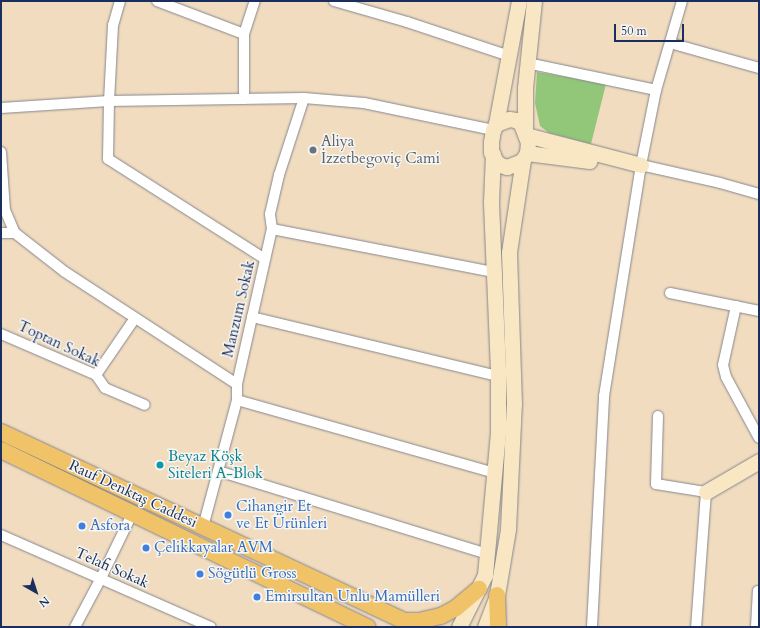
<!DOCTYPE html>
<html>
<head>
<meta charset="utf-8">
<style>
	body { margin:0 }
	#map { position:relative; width:760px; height:628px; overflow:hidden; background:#f1dcbf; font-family:Cardo,serif }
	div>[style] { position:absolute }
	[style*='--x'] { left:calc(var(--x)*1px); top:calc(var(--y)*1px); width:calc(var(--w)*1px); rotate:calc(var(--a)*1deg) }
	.green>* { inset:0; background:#92c779 }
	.roads { filter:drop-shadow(0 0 1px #86868e) drop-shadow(0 0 1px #86868e) }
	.street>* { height:10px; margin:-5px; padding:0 5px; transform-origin:5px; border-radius:5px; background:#fff }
	.secondary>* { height:15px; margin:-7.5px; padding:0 7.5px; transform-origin:7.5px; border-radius:7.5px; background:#f9e7c3 }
	.primary>* { height:16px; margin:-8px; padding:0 8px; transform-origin:8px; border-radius:8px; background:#f0c369 }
	.dots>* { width:11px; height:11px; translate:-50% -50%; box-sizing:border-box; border:2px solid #f6f6f2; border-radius:50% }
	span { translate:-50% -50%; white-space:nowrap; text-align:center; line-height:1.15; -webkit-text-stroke:3px #f6f6f2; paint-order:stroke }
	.worship-label { font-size:15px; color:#5b616d }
	.left { translate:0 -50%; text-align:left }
	.street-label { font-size:15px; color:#1b2f5e }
	.culture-label { font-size:15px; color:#0d838f }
	.shop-label { font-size:15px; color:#366cbe }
	.frame { position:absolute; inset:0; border:2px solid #1b2f5e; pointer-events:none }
	.north { position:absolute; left:16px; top:572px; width:40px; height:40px; -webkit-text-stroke:3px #f6f6f2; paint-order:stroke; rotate:141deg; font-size:11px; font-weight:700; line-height:16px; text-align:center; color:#1b2f5e }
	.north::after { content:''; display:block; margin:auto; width:14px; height:18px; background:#1b2f5e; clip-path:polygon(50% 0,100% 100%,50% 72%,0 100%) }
	.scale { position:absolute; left:614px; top:24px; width:70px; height:18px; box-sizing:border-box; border:2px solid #1b2f5e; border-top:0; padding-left:5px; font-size:12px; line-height:14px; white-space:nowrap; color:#1b2f5e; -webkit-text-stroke:3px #f6f6f2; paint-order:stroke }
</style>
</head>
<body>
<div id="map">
	<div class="green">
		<i style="clip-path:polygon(537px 72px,606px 84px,591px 144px,549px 133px,540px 126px,535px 103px)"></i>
	</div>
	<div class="roads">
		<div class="street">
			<i style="--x:120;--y:1;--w:25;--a:106"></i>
			<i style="--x:113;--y:25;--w:76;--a:93"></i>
			<i style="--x:109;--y:101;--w:58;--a:91"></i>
			<i style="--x:108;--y:159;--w:186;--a:32.5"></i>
			<i style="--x:157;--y:1;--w:93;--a:20.8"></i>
			<i style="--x:334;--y:1;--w:76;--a:16"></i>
			<i style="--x:407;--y:22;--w:108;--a:18.4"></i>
			<i style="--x:670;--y:43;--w:92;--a:15.7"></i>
			<i style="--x:527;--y:63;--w:132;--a:11.8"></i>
			<i style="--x:244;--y:99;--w:65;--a:-90"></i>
			<i style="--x:244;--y:34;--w:35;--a:-72"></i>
			<i style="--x:1;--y:108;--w:108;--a:-3.7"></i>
			<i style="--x:109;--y:101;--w:195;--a:-0.9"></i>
			<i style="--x:304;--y:98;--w:60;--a:4.8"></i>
			<i style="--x:364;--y:103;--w:132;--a:11.8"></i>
			<i style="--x:1;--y:152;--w:58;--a:86.1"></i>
			<i style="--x:5;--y:210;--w:25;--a:67"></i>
			<i style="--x:15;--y:233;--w:63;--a:38"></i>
			<i style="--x:65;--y:272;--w:205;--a:33.1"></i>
			<i style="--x:641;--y:165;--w:81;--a:12.8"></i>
			<i style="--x:720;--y:183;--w:41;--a:15.8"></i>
			<i style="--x:272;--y:229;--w:226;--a:11"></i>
			<i style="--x:1;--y:233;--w:14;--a:0"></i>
			<i style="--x:670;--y:293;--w:91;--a:11.4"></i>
			<i style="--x:736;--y:306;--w:60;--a:102.4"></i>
			<i style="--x:723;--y:365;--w:12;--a:76"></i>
			<i style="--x:726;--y:377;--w:69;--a:61.6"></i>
			<i style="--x:252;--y:317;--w:253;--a:13.5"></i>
			<i style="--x:1;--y:334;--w:103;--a:23.3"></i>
			<i style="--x:96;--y:375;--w:16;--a:55"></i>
			<i style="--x:105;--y:388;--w:43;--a:23"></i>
			<i style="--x:96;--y:375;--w:69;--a:-55.6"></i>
			<i style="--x:237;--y:400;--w:268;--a:15.8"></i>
			<i style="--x:658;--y:416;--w:68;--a:91.7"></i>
			<i style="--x:656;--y:484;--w:51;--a:9.1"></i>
			<i style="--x:706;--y:492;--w:135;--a:94.2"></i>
			<i style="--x:218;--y:471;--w:282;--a:17.1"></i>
			<i style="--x:203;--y:527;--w:131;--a:-75"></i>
			<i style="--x:237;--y:400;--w:16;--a:-90"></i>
			<i style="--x:237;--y:384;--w:159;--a:-77.3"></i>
			<i style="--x:272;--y:229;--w:15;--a:-98"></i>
			<i style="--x:270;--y:214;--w:40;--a:-77"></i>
			<i style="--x:279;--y:175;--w:81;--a:-72"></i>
			<i style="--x:1;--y:535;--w:229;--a:23.7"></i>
			<i style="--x:75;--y:627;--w:53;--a:-62"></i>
			<i style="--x:100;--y:580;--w:76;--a:-64.1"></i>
			<i style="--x:592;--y:627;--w:231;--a:-87"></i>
			<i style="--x:604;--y:396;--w:234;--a:-80.9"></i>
			<i style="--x:641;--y:165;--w:76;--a:-78.7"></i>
			<i style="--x:656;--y:90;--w:93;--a:-73.7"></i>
			<i style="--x:756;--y:627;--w:36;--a:-87"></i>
		</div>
		<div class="secondary">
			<i style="--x:509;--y:119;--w:7;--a:8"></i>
			<i style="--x:516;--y:120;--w:6;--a:39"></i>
			<i style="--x:521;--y:124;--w:19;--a:69"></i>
			<i style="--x:528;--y:142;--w:11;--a:95"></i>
			<i style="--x:527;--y:153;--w:9;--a:122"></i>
			<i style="--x:522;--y:161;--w:16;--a:158"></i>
			<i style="--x:507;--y:167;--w:7;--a:-164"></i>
			<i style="--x:500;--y:165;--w:7;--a:-135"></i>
			<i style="--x:495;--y:160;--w:9;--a:-117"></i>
			<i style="--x:491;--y:152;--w:10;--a:-90"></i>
			<i style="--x:491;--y:142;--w:12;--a:-81"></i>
			<i style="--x:493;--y:130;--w:7;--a:-63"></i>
			<i style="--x:496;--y:124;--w:14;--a:-21"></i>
			<i style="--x:496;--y:124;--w:125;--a:-79.4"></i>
			<i style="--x:525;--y:132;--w:44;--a:-90"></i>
			<i style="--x:525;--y:88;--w:87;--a:-84.1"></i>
			<i style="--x:526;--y:135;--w:119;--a:14.6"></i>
			<i style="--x:527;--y:153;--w:63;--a:7.4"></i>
			<i style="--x:706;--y:492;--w:61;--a:-30.3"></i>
			<i style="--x:459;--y:627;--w:58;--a:-63.4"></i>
			<i style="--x:485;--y:575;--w:144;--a:-84.8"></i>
			<i style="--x:498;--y:432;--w:62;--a:-90"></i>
			<i style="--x:498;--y:370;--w:168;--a:-92.4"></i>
			<i style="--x:491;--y:202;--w:48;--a:-87.6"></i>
			<i style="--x:485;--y:627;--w:34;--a:-69"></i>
			<i style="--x:497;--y:595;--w:67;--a:-80.5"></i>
			<i style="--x:508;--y:529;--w:125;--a:-87.3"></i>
			<i style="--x:514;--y:404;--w:152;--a:-91.9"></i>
			<i style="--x:509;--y:252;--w:94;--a:-81.4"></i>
		</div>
		<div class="primary">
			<i style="--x:1;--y:432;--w:459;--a:25.1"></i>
			<i style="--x:1;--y:450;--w:407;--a:25.8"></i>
			<i style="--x:497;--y:595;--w:32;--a:88"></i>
			<i style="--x:404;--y:621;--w:15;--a:0"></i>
			<i style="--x:419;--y:621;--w:23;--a:-13"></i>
			<i style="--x:441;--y:616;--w:17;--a:-28"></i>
			<i style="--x:456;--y:608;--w:30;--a:-40"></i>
		</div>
	</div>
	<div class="dots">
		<i style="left:313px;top:150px;background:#6b7280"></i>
		<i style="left:160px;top:465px;background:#0f9aa8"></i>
		<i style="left:228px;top:515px;background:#3f7fe0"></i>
		<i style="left:82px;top:526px;background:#3f7fe0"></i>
		<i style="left:146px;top:548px;background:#3f7fe0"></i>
		<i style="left:200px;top:574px;background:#3f7fe0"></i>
		<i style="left:257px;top:597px;background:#3f7fe0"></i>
	</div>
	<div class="worship-label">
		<span class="left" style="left:321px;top:150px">Aliya<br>İzzetbegoviç Cami</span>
	</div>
	<div class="street-label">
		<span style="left:239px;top:309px;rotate:-77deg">Manzum Sokak</span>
		<span style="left:59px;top:344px;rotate:25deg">Toptan Sokak</span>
		<span style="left:133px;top:494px;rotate:25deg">Rauf Denktaş Caddesi</span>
		<span style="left:112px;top:568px;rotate:24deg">Telafi Sokak</span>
	</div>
	<div class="culture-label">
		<span class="left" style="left:168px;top:465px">Beyaz Köşk<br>Siteleri A-Blok</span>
	</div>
	<div class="shop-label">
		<span class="left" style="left:236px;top:515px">Cihangir Et<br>ve Et Ürünleri</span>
		<span class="left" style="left:90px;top:526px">Asfora</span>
		<span class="left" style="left:154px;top:548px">Çelikkayalar AVM</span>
		<span class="left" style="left:208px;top:574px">Sögütlü Gross</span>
		<span class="left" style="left:265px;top:597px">Emirsultan Unlu Mamülleri</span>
	</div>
	<div class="frame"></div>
	<div class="north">N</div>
	<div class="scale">50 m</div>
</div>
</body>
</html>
